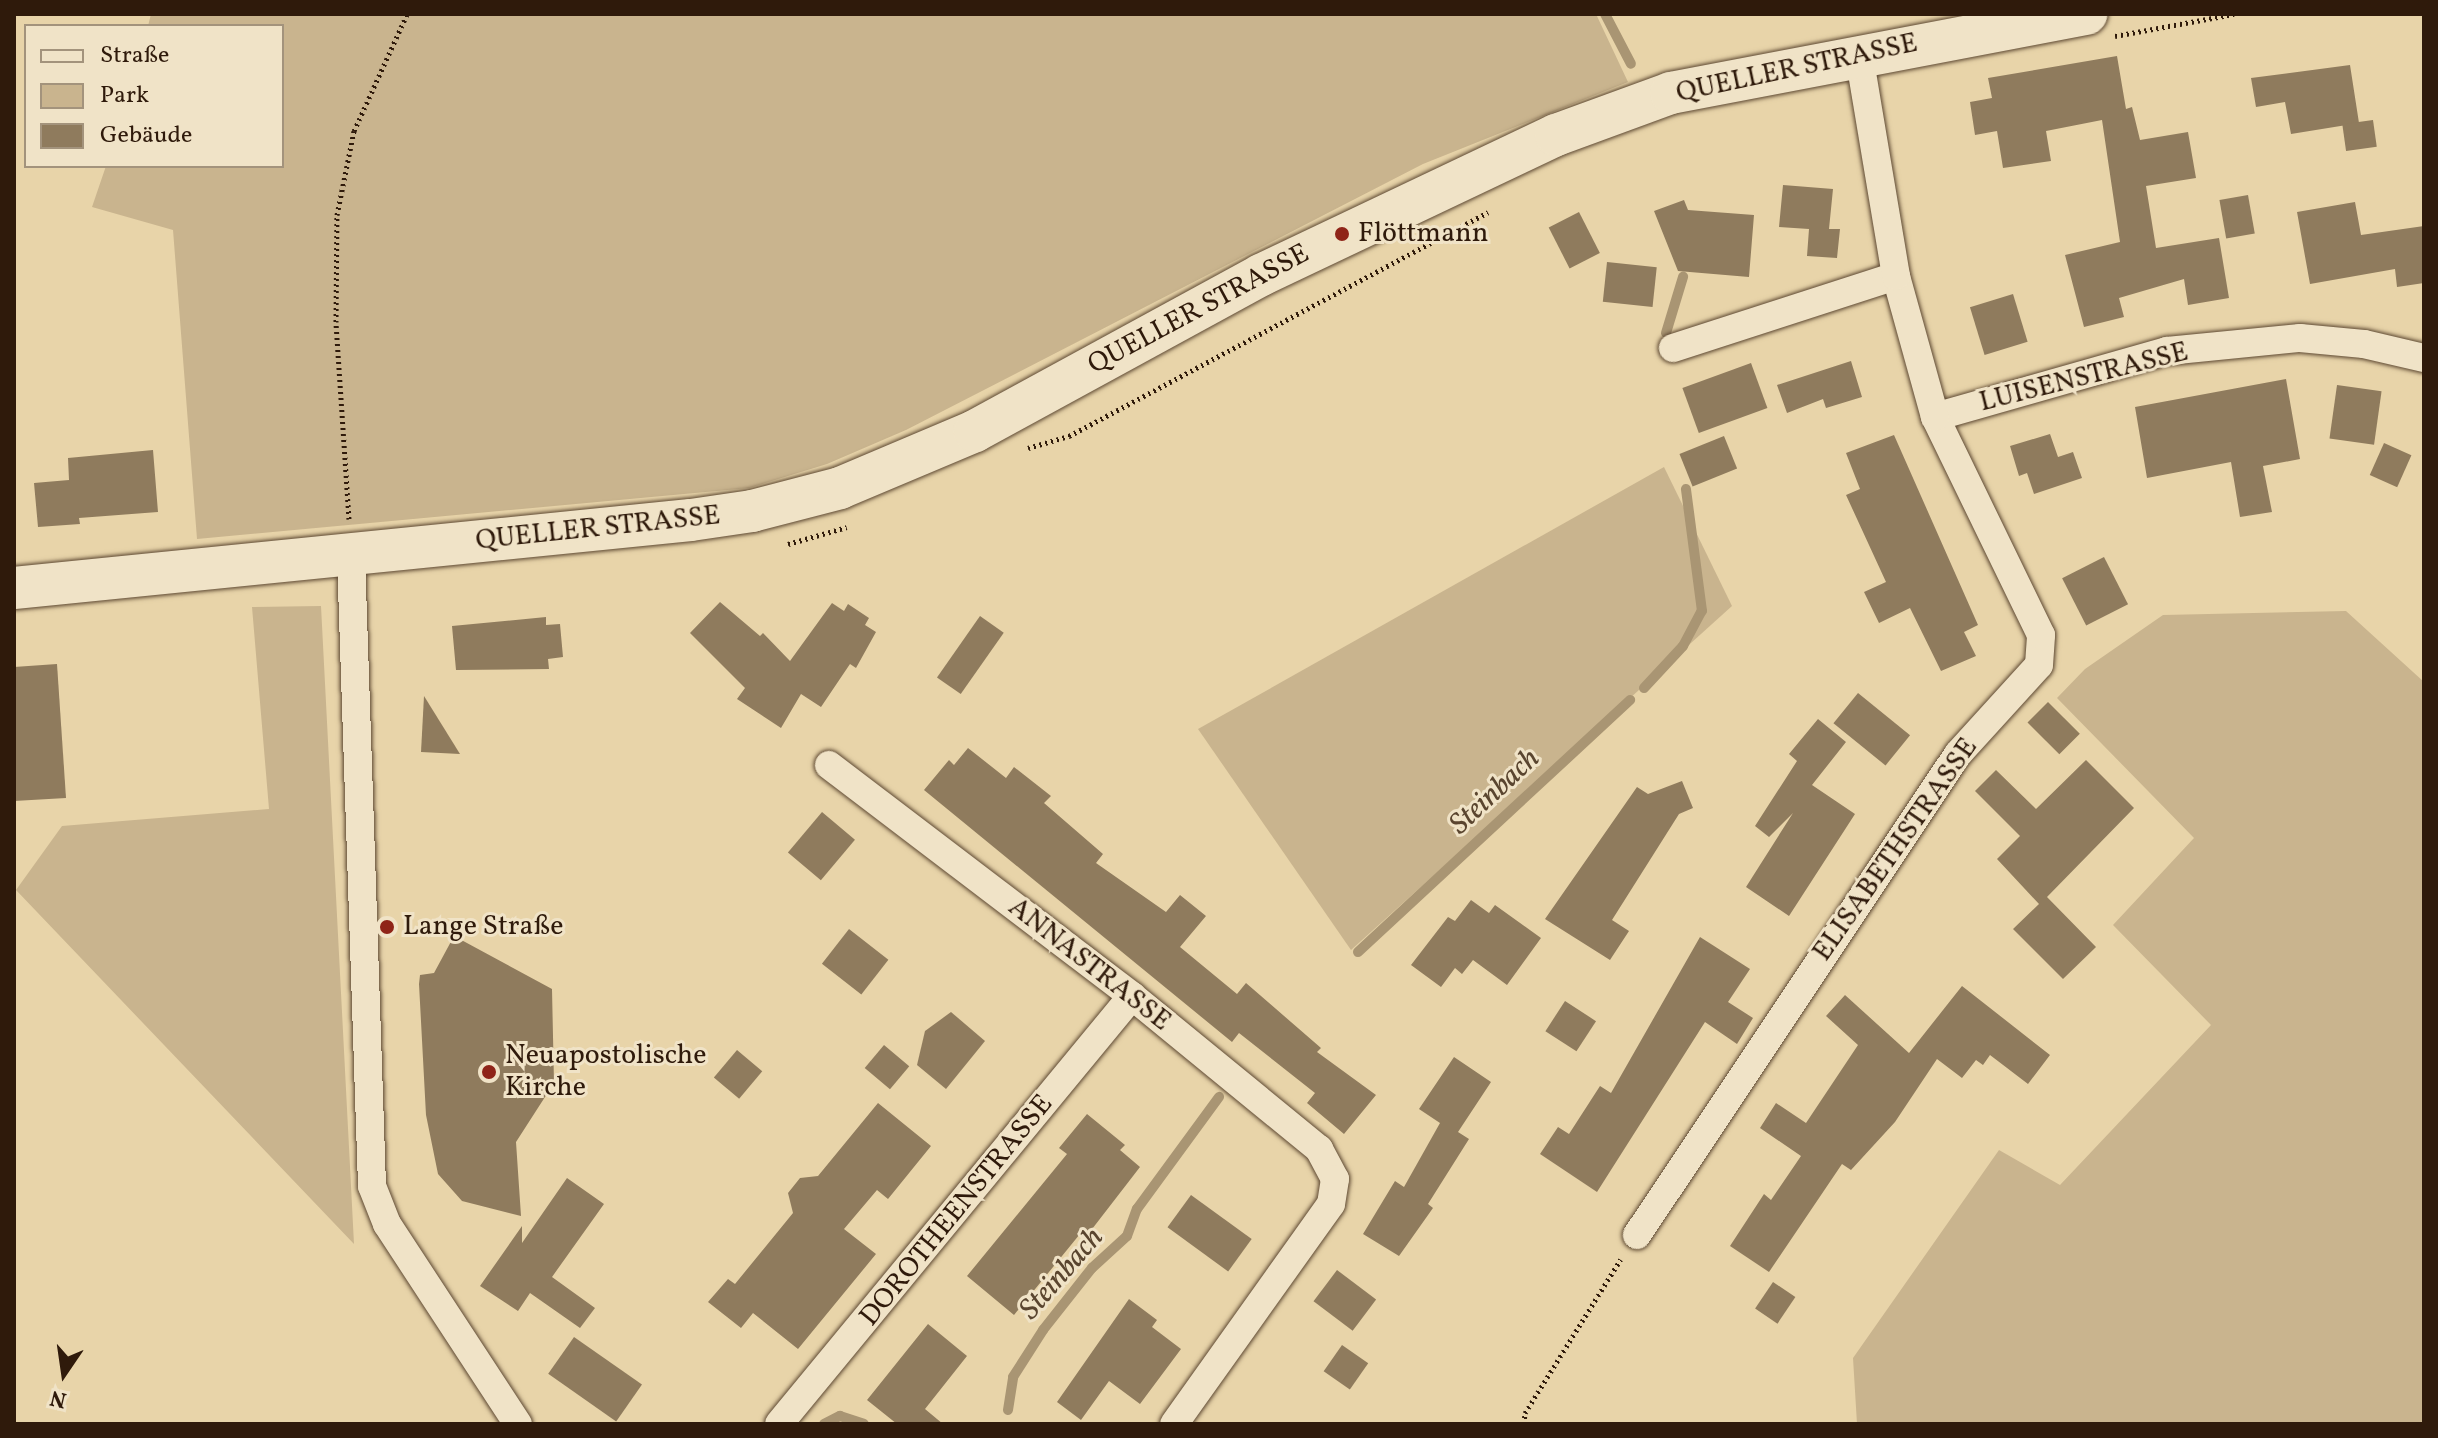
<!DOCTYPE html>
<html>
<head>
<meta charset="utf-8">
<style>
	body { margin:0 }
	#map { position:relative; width:2438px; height:1438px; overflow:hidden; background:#e8d4a9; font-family:Vollkorn,serif }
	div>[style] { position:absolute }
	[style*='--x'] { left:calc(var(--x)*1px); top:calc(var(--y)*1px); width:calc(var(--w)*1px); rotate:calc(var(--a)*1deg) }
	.green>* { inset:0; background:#c9b48e }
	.stream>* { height:10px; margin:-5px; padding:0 5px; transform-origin:5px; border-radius:5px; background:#a99573 }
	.building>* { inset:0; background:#8f7b5d; transform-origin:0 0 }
	.path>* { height:5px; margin-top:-2.5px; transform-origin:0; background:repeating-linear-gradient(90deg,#2f1a0b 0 2px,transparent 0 6px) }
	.roads { filter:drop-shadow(0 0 2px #5d4832) drop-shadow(0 0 2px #5d4832) }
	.street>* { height:28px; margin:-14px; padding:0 14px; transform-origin:14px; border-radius:14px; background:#f0e3c7 }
	.secondary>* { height:42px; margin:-21px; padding:0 21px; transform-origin:21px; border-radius:21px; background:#f0e3c7 }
	.dots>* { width:22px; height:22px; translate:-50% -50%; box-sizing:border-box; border:4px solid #f0e3c7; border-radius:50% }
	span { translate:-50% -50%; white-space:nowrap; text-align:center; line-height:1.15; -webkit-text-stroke:6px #f0e3c7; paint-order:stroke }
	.street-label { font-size:28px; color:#2f1a0b }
	.poi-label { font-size:28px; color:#2f1a0b }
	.left { translate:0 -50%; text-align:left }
	.water-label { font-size:30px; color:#5a452f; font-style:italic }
	.frame { position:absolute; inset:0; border:16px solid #2f1a0b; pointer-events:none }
	.legend { position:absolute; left:24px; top:24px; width:260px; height:144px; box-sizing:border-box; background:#f0e3c7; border:2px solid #a3937c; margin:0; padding:10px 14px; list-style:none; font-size:24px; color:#2f1a0b }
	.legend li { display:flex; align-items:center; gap:16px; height:40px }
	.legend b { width:40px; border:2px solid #a3937c }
	.north { position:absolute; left:24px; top:1334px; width:80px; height:80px; -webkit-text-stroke:6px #f0e3c7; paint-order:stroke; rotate:193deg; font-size:22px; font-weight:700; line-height:32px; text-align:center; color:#2f1a0b }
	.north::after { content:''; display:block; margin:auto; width:28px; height:36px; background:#2f1a0b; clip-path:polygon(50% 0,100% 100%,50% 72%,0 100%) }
</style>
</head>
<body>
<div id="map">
	<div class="green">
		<i style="clip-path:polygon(151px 14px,1596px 14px,1628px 82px,1423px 164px,906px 430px,827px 464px,749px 488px,197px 539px,173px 230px,92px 207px,106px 166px,282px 166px,282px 26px,148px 26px)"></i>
		<i style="clip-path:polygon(1664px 467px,1732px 606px,1351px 950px,1198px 729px)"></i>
		<i style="clip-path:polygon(321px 606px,354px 1244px,16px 890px,62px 826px,269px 809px,252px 607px)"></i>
		<i style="clip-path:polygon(2346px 611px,2424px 682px,2424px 1424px,1857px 1424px,1853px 1358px,1999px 1150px,2060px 1185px,2211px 1025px,2113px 925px,2194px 838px,2057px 698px,2085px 669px,2163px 615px)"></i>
	</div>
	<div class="stream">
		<i style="--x:1605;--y:14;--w:56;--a:62.5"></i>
		<i style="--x:1666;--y:333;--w:59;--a:-73.1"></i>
		<i style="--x:1644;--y:688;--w:57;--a:-47.1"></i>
		<i style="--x:1683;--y:646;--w:40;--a:-62"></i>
		<i style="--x:1702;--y:611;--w:123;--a:-97.5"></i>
		<i style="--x:1358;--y:952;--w:371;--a:-42.8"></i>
		<i style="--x:1008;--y:1410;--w:33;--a:-81"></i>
		<i style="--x:1013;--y:1377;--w:56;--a:-57.4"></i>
		<i style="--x:1043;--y:1330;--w:79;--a:-51.7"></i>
		<i style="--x:1092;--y:1268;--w:47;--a:-42.4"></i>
		<i style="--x:1127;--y:1236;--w:29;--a:-70"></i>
		<i style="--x:1137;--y:1209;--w:139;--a:-53.8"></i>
		<i style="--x:824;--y:1424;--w:18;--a:-27"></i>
		<i style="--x:840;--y:1416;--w:25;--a:18"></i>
	</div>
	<div class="building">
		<i style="clip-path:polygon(2117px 56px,2126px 109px,2132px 107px,2140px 140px,2188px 132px,2196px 178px,2146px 186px,2156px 248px,2219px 238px,2229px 298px,2188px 305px,2184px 279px,2119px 298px,2124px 317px,2084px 327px,2065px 255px,2120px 242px,2102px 120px,2046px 131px,2051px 161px,2003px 168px,1997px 131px,1975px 135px,1970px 102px,1992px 98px,1988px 78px)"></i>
		<i style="clip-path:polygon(2350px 65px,2359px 123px,2291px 134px,2285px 102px,2256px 107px,2251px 78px)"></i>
		<i style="left:2373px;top:120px;width:27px;height:31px;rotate:82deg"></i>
		<i style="clip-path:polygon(1783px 185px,1833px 189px,1829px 229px,1840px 229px,1837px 258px,1807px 256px,1809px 229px,1779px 227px)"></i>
		<i style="left:2248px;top:195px;width:39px;height:29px;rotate:80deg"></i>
		<i style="clip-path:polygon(1684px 200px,1688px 210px,1754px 215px,1749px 277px,1678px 271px,1654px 211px)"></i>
		<i style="clip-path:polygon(2355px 202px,2361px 235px,2424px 226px,2424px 283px,2397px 287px,2395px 269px,2310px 284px,2297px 212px)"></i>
		<i style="left:1579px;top:212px;width:46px;height:34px;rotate:63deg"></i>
		<i style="left:1607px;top:262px;width:50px;height:40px;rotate:6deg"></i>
		<i style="left:2013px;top:294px;width:50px;height:45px;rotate:73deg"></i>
		<i style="clip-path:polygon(1851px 361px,1862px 397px,1826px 408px,1823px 399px,1787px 413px,1777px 385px)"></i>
		<i style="left:1751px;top:363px;width:48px;height:73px;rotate:70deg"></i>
		<i style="clip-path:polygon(2286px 379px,2300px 459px,2263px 466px,2272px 512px,2240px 517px,2231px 462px,2147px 478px,2135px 407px)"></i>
		<i style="left:2337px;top:385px;width:45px;height:54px;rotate:8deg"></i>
		<i style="clip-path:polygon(2050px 434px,2058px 457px,2073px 452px,2082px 478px,2034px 494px,2027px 473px,2019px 476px,2010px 446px)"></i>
		<i style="clip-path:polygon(1894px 435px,1978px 625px,1964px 632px,1976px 656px,1941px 671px,1910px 608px,1879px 623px,1864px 592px,1886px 582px,1846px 495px,1860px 489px,1846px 453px)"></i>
		<i style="left:1724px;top:436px;width:35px;height:48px;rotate:68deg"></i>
		<i style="left:2384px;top:443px;width:30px;height:35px;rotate:24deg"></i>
		<i style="clip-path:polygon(153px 450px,158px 512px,79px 518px,80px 524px,38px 527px,34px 483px,69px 480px,68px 458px)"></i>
		<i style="left:2104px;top:557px;width:53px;height:47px;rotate:63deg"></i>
		<i style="clip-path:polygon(720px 602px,760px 636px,763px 633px,790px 661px,832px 603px,844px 611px,848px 604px,869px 618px,865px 625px,876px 632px,856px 668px,850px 664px,821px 707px,801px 694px,781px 728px,737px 699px,745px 688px,690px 633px)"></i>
		<i style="left:980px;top:616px;width:29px;height:75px;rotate:35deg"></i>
		<i style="clip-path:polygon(546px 617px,546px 625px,560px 624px,563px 657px,548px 659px,549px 669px,456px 670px,452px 626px)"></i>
		<i style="clip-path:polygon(57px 664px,66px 798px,14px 801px,14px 667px)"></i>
		<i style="left:1858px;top:693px;width:67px;height:39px;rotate:39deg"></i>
		<i style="clip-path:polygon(424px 696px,460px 754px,421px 752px)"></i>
		<i style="left:2048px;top:702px;width:45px;height:29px;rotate:45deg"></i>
		<i style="clip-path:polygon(1818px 719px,1846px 742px,1812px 785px,1855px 814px,1789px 916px,1746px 887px,1793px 813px,1769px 837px,1755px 826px,1797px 761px,1789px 754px)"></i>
		<i style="clip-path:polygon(968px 748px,1006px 778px,1014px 767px,1051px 796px,1044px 803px,1103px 854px,1096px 863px,1166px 912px,1180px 895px,1206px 916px,1180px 947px,1237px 994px,1246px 983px,1321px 1048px,1317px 1052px,1376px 1095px,1344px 1134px,1307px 1103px,1315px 1093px,1239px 1033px,1232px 1042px,924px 790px,949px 760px,954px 765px)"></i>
		<i style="clip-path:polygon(2086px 760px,2134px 808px,2047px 897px,2096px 947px,2063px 979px,2013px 929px,2039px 904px,1997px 859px,2020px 836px,1975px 791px,1996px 770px,2036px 809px)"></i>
		<i style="clip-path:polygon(1682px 781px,1693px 808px,1679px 814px,1612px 920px,1629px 931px,1610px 960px,1545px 919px,1637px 787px,1648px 794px)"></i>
		<i style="left:822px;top:812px;width:43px;height:53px;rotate:40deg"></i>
		<i style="clip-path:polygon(1471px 900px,1489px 913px,1495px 905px,1541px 938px,1507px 985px,1473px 960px,1462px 974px,1455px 968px,1441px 987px,1411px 965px,1448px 917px,1455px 921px)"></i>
		<i style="left:849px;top:929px;width:50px;height:44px;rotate:38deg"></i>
		<i style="clip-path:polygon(454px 936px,552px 989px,554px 1083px,516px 1142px,521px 1216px,462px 1201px,438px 1174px,426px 1115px,419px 984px,420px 975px,434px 973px)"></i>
		<i style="clip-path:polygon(1700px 937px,1750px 969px,1728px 1002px,1753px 1018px,1737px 1044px,1705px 1022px,1597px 1192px,1540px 1154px,1558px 1127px,1569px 1134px,1600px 1086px,1611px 1093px)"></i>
		<i style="clip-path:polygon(1962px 986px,2050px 1055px,2028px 1084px,1990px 1055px,1983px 1065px,1976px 1060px,1962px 1078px,1937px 1059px,1895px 1122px,1851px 1170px,1842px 1164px,1769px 1272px,1730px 1246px,1764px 1194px,1771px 1200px,1801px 1156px,1760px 1128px,1776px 1103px,1806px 1123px,1858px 1045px,1826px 1016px,1845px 995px,1909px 1053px)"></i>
		<i style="left:1565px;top:1001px;width:37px;height:36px;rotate:33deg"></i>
		<i style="clip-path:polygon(951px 1012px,985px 1041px,946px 1089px,917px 1065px,925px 1031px)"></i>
		<i style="left:884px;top:1045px;width:33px;height:30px;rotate:40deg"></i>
		<i style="left:737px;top:1050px;width:33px;height:36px;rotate:40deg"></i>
		<i style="clip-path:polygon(1454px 1057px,1491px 1082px,1458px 1132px,1469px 1139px,1428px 1204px,1433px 1208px,1399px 1256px,1363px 1234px,1395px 1181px,1404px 1187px,1440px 1123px,1419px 1109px)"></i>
		<i style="clip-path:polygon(878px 1103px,931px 1146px,888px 1199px,877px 1190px,844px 1229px,876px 1254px,798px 1349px,753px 1313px,741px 1328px,708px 1302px,728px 1279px,735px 1284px,793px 1213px,788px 1193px,800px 1178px,818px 1176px)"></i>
		<i style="clip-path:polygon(1087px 1114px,1125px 1145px,1120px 1150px,1140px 1167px,1089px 1233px,1084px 1229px,1014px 1315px,967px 1276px,1067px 1154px,1059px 1148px)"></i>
		<i style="clip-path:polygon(567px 1178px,604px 1204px,552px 1277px,595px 1308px,580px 1328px,530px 1293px,518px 1311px,480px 1286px,522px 1226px,522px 1243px)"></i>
		<i style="left:1191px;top:1195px;width:75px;height:40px;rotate:36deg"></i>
		<i style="left:1337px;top:1270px;width:49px;height:39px;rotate:37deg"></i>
		<i style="left:1773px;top:1282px;width:27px;height:32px;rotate:34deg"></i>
		<i style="clip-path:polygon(1129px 1299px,1157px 1320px,1152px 1327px,1181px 1349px,1140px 1404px,1109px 1381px,1081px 1420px,1057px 1402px)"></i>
		<i style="clip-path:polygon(928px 1324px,967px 1356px,925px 1409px,943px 1424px,897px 1424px,867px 1400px)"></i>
		<i style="left:574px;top:1337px;width:83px;height:45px;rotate:35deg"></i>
		<i style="left:1342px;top:1345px;width:32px;height:32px;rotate:35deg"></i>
	</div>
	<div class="path">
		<i style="--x:2115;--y:36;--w:121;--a:-10.5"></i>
		<i style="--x:1028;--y:448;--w:43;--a:-16.3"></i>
		<i style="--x:1069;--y:436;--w:475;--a:-28.1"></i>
		<i style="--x:349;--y:519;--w:197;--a:-93.8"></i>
		<i style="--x:336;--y:322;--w:107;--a:-89.5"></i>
		<i style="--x:337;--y:215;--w:86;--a:-78.6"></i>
		<i style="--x:354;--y:131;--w:128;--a:-65.6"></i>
		<i style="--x:788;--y:544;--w:61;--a:-16.1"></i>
		<i style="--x:1524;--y:1424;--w:11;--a:-85"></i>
		<i style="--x:1525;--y:1413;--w:181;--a:-58.1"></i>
	</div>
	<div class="roads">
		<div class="street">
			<i style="--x:1673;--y:348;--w:234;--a:-17.9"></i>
			<i style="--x:1935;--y:417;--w:241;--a:-15.9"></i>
			<i style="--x:2167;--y:351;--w:134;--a:-5.6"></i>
			<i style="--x:2300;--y:338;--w:64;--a:5.4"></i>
			<i style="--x:2364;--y:344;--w:62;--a:13.1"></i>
			<i style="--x:351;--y:556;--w:630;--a:88.09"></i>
			<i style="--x:372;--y:1186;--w:41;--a:68.5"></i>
			<i style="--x:387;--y:1224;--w:239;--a:56.8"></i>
			<i style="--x:829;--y:765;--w:381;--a:37.3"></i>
			<i style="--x:1132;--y:996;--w:242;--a:39.3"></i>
			<i style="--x:1319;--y:1149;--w:34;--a:62"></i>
			<i style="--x:1335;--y:1179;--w:25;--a:99"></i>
			<i style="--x:1331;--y:1204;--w:270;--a:125.5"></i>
			<i style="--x:1637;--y:1235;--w:578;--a:-56.28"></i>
			<i style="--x:1958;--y:754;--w:120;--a:-47.7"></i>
			<i style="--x:2039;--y:665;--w:30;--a:-86"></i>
			<i style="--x:2041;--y:635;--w:242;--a:-115.9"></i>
			<i style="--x:1935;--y:417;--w:146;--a:-105.5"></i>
			<i style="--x:1896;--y:276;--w:225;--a:-99.5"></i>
			<i style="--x:779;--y:1424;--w:555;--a:-50.49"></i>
		</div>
		<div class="secondary">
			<i style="--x:14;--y:588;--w:680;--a:-5.74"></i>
			<i style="--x:691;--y:520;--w:62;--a:-8.4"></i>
			<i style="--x:752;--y:511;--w:91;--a:-14.6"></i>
			<i style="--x:840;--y:488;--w:147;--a:-22.9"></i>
			<i style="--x:975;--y:431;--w:326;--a:-28.6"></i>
			<i style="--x:1261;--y:275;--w:327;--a:-25.4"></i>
			<i style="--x:1556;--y:135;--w:122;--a:-20.1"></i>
			<i style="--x:1671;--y:93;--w:423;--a:-10.8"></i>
		</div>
	</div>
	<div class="dots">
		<i style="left:1342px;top:234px;background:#8f2418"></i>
		<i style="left:387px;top:927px;background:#8f2418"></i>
		<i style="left:489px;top:1072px;background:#8f2418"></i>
	</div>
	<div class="street-label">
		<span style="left:1797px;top:69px;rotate:-12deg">QUELLER STRASSE</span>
		<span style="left:1199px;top:310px;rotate:-28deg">QUELLER STRASSE</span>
		<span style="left:2084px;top:378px;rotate:-14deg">LUISENSTRASSE</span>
		<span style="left:598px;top:529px;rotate:-6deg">QUELLER STRASSE</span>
		<span style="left:1896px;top:850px;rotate:-55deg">ELISABETHSTRASSE</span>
		<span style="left:1089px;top:965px;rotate:38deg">ANNASTRASSE</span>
		<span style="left:957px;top:1211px;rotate:-51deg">DOROTHEENSTRASSE</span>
	</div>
	<div class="poi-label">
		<span class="left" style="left:1358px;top:234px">Flöttmann</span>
		<span class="left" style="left:403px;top:927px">Lange Straße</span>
		<span class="left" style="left:505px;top:1072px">Neuapostolische<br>Kirche</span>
	</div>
	<div class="water-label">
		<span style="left:1495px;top:792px;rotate:-43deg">Steinbach</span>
		<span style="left:1062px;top:1274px;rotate:-49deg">Steinbach</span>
	</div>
	<div class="frame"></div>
	<ul class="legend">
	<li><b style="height:10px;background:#f0e3c7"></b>Straße</li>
	<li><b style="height:22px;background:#c9b48e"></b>Park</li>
	<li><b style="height:22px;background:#8f7b5d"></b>Gebäude</li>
	</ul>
	<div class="north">N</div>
</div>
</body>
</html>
